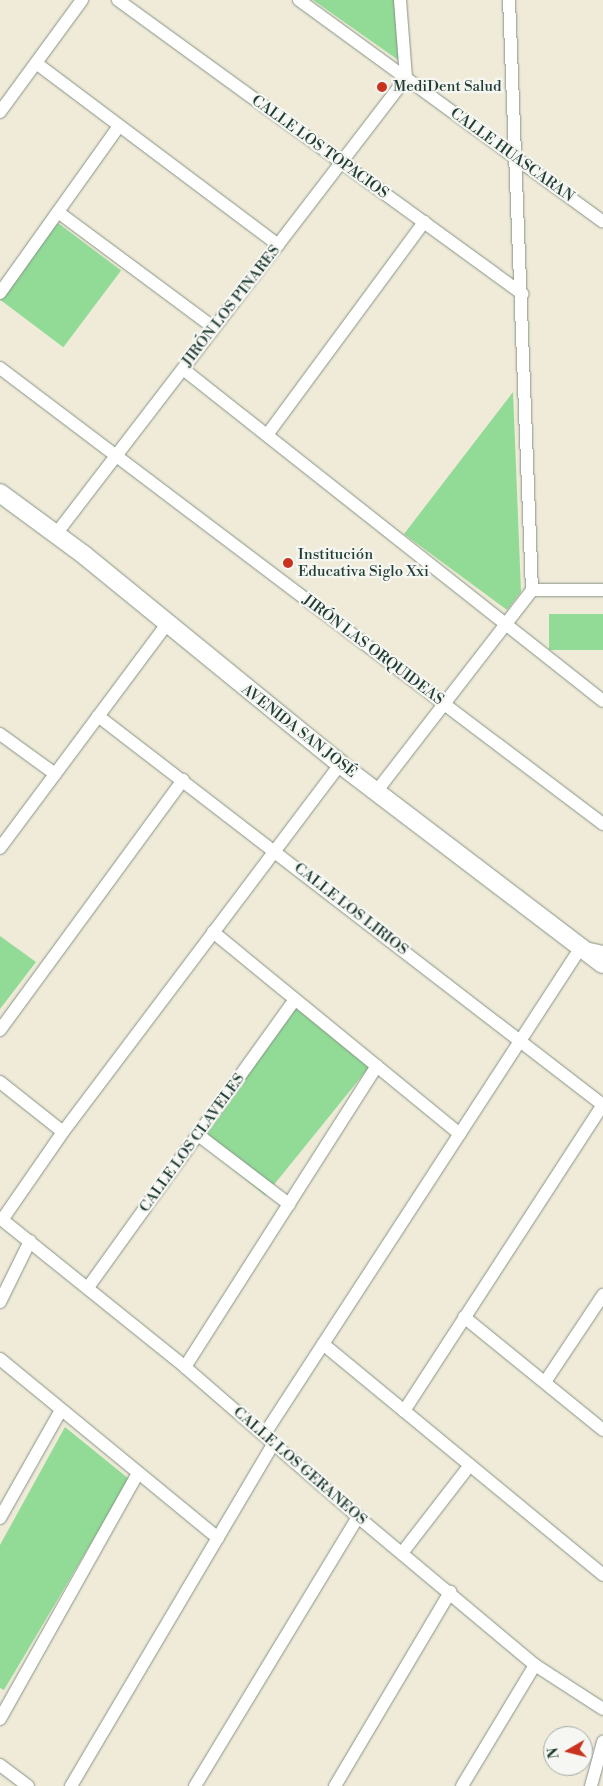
<!DOCTYPE html>
<html>
<head>
<meta charset="utf-8">
<style>
	body { margin:0 }
	#map { position:relative; width:603px; height:1786px; overflow:hidden; background:#efebd8; font-family:"Libre Bodoni",serif }
	div>[style] { position:absolute }
	[style*='--x'] { left:calc(var(--x)*1px); top:calc(var(--y)*1px); width:calc(var(--w)*1px); rotate:calc(var(--a)*1deg) }
	.green>* { inset:0; background:#91db97; transform-origin:0 0 }
	.roads { filter:drop-shadow(0 0 1px #879486) drop-shadow(0 0 1px #879486) }
	.street>* { height:12px; margin:-6px; padding:0 6px; transform-origin:6px; border-radius:6px; background:#fff }
	.secondary>* { height:18px; margin:-9px; padding:0 9px; transform-origin:9px; border-radius:9px; background:#fff }
	.dots>* { width:14px; height:14px; translate:-50% -50%; box-sizing:border-box; border:2px solid #f6f6f2; border-radius:50% }
	span { translate:-50% -50%; white-space:nowrap; text-align:center; line-height:1.15; -webkit-text-stroke:4.5px #f6f6f2; paint-order:stroke }
	.poi-label { font-size:15px; color:#1f3d34 }
	.left { translate:0 -50%; text-align:left }
	.street-label { font-size:15px; color:#1f3d34 }
	.north { position:absolute; left:543px; top:1726px; width:50px; height:50px; box-sizing:border-box; background:#f6f6f2; border:1px solid #a0aca6; border-radius:50%; rotate:262deg; font-size:14px; font-weight:700; line-height:20px; text-align:center; color:#1f3d34 }
	.north::after { content:''; display:block; margin:auto; width:18px; height:22px; background:#c8321e; clip-path:polygon(50% 0,100% 100%,50% 72%,0 100%) }
</style>
</head>
<body>
<div id="map">
	<div class="green">
		<i style="clip-path:polygon(313px 0,397px 0,401px 62px)"></i>
		<i style="left:58px;top:223px;width:79px;height:96px;rotate:37deg"></i>
		<i style="clip-path:polygon(513px 392px,521px 592px,507px 610px,404px 534px)"></i>
		<i style="left:549px;top:614px;width:54px;height:36px"></i>
		<i style="clip-path:polygon(0 936px,36px 962px,0 1009px)"></i>
		<i style="left:296px;top:1008px;width:94px;height:165px;rotate:39deg"></i>
		<i style="clip-path:polygon(65px 1427px,129px 1479px,4px 1690px,0 1688px,0 1545px)"></i>
	</div>
	<div class="roads">
		<div class="street">
			<i style="--x:118;--y:0;--w:500;--a:36"></i>
			<i style="--x:299;--y:0;--w:376;--a:36.1"></i>
			<i style="--x:36;--y:63;--w:303;--a:36.9"></i>
			<i style="--x:0;--y:112;--w:139;--a:-53.8"></i>
			<i style="--x:58;--y:212;--w:194;--a:36.6"></i>
			<i style="--x:0;--y:293;--w:205;--a:-54.5"></i>
			<i style="--x:0;--y:368;--w:756;--a:37.1"></i>
			<i style="--x:183;--y:369;--w:535;--a:38.33"></i>
			<i style="--x:267;--y:435;--w:265;--a:-53.6"></i>
			<i style="--x:56;--y:534;--w:575;--a:-52.49"></i>
			<i style="--x:406;--y:78;--w:78;--a:-94.4"></i>
			<i style="--x:532;--y:590;--w:71;--a:0"></i>
			<i style="--x:98;--y:716;--w:637;--a:37.61"></i>
			<i style="--x:0;--y:734;--w:68;--a:36"></i>
			<i style="--x:376;--y:792;--w:255;--a:-52.3"></i>
			<i style="--x:532;--y:590;--w:590;--a:-92.23"></i>
			<i style="--x:0;--y:848;--w:278;--a:-53.3"></i>
			<i style="--x:213;--y:932;--w:319;--a:39.3"></i>
			<i style="--x:0;--y:1030;--w:310;--a:-53.8"></i>
			<i style="--x:0;--y:1082;--w:80;--a:38.4"></i>
			<i style="--x:197;--y:1134;--w:116;--a:37.3"></i>
			<i style="--x:0;--y:1218;--w:238;--a:38.8"></i>
			<i style="--x:185;--y:1367;--w:229;--a:40.9"></i>
			<i style="--x:358;--y:1517;--w:231;--a:39.9"></i>
			<i style="--x:535;--y:1665;--w:81;--a:32.9"></i>
			<i style="--x:2;--y:1220;--w:107;--a:-55.3"></i>
			<i style="--x:63;--y:1132;--w:461;--a:-53"></i>
			<i style="--x:89;--y:1286;--w:353;--a:-54.3"></i>
			<i style="--x:0;--y:1302;--w:68;--a:-63.8"></i>
			<i style="--x:464;--y:1317;--w:179;--a:39.1"></i>
			<i style="--x:323;--y:1344;--w:363;--a:39.5"></i>
			<i style="--x:0;--y:1359;--w:282;--a:39.4"></i>
			<i style="--x:185;--y:1367;--w:357;--a:-57.5"></i>
			<i style="--x:545;--y:1382;--w:105;--a:-56.3"></i>
			<i style="--x:404;--y:1411;--w:366;--a:-57"></i>
			<i style="--x:264;--y:1435;--w:582;--a:-56.99"></i>
			<i style="--x:581;--y:947;--w:23;--a:13"></i>
			<i style="--x:0;--y:1518;--w:124;--a:-60.5"></i>
			<i style="--x:402;--y:1553;--w:111;--a:-52.3"></i>
			<i style="--x:0;--y:1719;--w:282;--a:-60.7"></i>
			<i style="--x:0;--y:1765;--w:35;--a:37"></i>
			<i style="--x:71;--y:1786;--w:399;--a:-59.4"></i>
			<i style="--x:195;--y:1786;--w:315;--a:-58.8"></i>
			<i style="--x:335;--y:1786;--w:226;--a:-59.3"></i>
			<i style="--x:462;--y:1786;--w:141;--a:-58.9"></i>
			<i style="--x:591;--y:1786;--w:46;--a:-74.7"></i>
		</div>
		<div class="secondary">
			<i style="--x:0;--y:493;--w:104;--a:36.4"></i>
			<i style="--x:84;--y:555;--w:330;--a:39.2"></i>
			<i style="--x:340;--y:764;--w:330;--a:37.3"></i>
		</div>
	</div>
	<div class="dots">
		<i style="left:382px;top:87px;background:#c8321e"></i>
		<i style="left:288px;top:563px;background:#c8321e"></i>
	</div>
	<div class="poi-label">
		<span class="left" style="left:393px;top:87px">MediDent Salud</span>
		<span class="left" style="left:298px;top:563px">Institución<br>Educativa Siglo Xxi</span>
	</div>
	<div class="street-label">
		<span style="left:320px;top:147px;rotate:36deg">CALLE LOS TOPACIOS</span>
		<span style="left:512px;top:155px;rotate:36deg">CALLE HUASCARAN</span>
		<span style="left:231px;top:306px;rotate:-52deg">JIRÓN LOS PINARES</span>
		<span style="left:373px;top:650px;rotate:37deg">JIRÓN LAS ORQUIDEAS</span>
		<span style="left:299px;top:731px;rotate:38deg">AVENIDA SAN JOSÉ</span>
		<span style="left:351px;top:909px;rotate:38deg">CALLE LOS LIRIOS</span>
		<span style="left:192px;top:1143px;rotate:-54deg">CALLE LOS CLAVELES</span>
		<span style="left:300px;top:1466px;rotate:41deg">CALLE LOS GERANEOS</span>
	</div>
	<div class="north">N</div>
</div>
</body>
</html>
